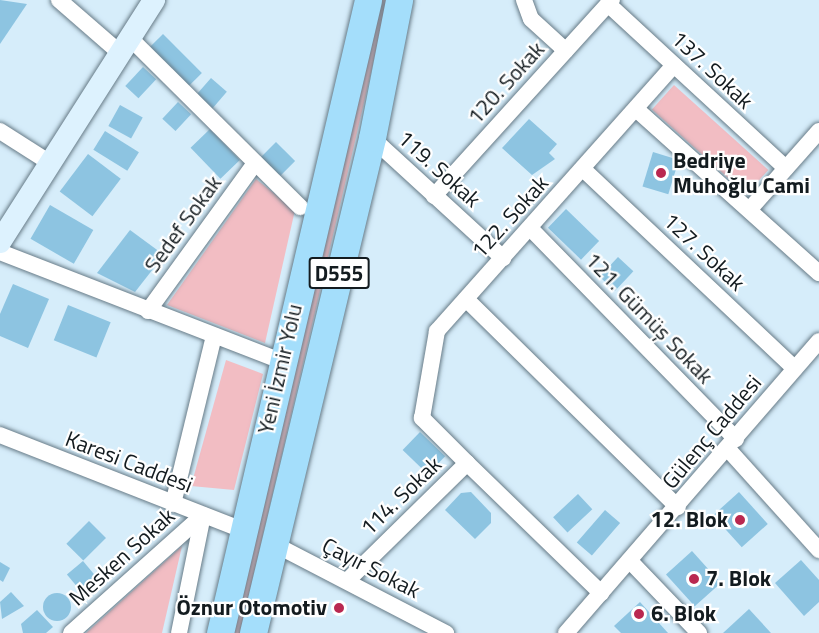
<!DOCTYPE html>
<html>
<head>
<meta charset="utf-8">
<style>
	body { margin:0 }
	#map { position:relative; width:819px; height:633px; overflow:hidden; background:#d6edfa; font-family:"Titillium Web",sans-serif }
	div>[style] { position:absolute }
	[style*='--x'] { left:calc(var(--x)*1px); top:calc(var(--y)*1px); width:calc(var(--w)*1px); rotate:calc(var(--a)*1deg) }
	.green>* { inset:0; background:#f2bdc3; transform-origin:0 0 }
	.building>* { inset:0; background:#8dc4e1; transform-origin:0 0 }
	.round { border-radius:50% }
	.roads { filter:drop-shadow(0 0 2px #677b87) drop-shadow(0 0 2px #677b87) }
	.minor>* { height:16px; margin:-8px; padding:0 8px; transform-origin:8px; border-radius:8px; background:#fff }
	.secondary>* { height:22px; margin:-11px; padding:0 11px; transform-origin:11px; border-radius:11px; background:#ddf2fe }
	.trunk>* { height:27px; margin:-13.5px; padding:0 13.5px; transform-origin:13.5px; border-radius:13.5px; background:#a4defb }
	.dots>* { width:16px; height:16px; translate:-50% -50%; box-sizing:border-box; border:3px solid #fff; border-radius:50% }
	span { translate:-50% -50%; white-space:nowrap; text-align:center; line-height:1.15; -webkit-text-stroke:4.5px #fff; paint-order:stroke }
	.shield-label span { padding:2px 4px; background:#fff; border:2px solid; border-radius:4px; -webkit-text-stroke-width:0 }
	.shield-label { font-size:21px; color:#131b1f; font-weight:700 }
	.street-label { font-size:22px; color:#131b1f }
	.poi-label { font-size:22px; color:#131b1f; font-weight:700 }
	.left { translate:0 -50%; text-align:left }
	.right { translate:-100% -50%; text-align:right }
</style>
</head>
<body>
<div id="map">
	<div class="green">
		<i style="clip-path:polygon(377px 0,388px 0,240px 633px,231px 633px)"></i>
		<i style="left:674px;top:85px;width:127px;height:33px;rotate:42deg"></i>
		<i style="clip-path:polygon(256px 179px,295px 210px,265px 343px,167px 305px)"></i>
		<i style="clip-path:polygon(226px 360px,263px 374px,234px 490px,191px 486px)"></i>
		<i style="clip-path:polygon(182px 546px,162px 633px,86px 633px)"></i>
	</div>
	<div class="building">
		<i style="clip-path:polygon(0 0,27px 4px,0 44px)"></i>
		<i style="left:163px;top:34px;width:55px;height:21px;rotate:45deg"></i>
		<i style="left:143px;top:67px;width:18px;height:26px;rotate:43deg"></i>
		<i style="left:211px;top:78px;width:21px;height:22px;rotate:41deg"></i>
		<i style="left:178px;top:102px;width:18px;height:23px;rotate:43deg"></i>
		<i style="left:120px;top:105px;width:26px;height:24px;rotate:29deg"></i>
		<i style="clip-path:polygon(529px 119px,557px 144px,549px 153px,555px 159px,532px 175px,502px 148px)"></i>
		<i style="left:210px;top:129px;width:43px;height:27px;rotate:46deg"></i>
		<i style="left:105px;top:131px;width:40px;height:22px;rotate:32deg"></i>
		<i style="left:276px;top:142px;width:27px;height:25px;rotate:45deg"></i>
		<i style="left:653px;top:152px;width:27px;height:36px;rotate:17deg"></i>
		<i style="left:88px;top:154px;width:41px;height:47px;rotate:37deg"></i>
		<i style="left:50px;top:205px;width:50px;height:39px;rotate:30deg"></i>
		<i style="left:566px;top:209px;width:46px;height:26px;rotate:44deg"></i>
		<i style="clip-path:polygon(130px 230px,164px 255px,135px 292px,97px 273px)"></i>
		<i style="left:618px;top:257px;width:21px;height:27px;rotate:43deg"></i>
		<i style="clip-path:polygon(13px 284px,49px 299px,28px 348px,0 336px,0 314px)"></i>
		<i style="left:68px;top:305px;width:46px;height:38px;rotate:22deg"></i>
		<i style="left:420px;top:432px;width:35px;height:25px;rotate:44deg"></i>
		<i style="clip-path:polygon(471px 492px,491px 513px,491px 523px,475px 539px,445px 510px,461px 493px)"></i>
		<i style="left:739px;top:492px;width:43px;height:35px;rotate:48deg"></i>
		<i style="left:578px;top:494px;width:21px;height:34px;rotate:47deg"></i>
		<i style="left:605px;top:510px;width:20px;height:43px;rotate:41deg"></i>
		<i style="left:89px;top:521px;width:24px;height:32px;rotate:45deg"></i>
		<i style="left:692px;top:551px;width:43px;height:35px;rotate:48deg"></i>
		<i style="clip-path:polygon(801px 560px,819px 580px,819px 602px,804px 616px,775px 583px)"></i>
		<i style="left:83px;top:561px;width:26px;height:21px;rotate:50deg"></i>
		<i style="clip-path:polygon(0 562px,10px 568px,3px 582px,0 580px)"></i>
		<i style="clip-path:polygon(11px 592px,24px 606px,2px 619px,0 602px)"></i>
		<i class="round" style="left:43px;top:593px;width:28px;height:28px"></i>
		<i style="clip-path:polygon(640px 602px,668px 633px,621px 633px,614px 626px)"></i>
		<i style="clip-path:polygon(749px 609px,771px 633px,723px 633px)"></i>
		<i style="clip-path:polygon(37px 610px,53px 627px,46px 633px,23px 633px,21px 624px)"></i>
	</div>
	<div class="roads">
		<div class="minor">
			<i style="--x:59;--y:0;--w:81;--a:41"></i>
			<i style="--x:524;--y:0;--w:20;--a:70"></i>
			<i style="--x:531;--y:19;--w:47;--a:42.4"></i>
			<i style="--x:608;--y:4;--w:242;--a:42.7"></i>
			<i style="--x:130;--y:38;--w:240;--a:44.8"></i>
			<i style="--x:636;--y:109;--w:246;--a:41.9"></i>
			<i style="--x:0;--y:131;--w:59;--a:32.6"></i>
			<i style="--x:372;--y:138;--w:178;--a:42.5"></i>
			<i style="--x:583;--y:169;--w:291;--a:43.3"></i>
			<i style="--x:434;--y:196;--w:265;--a:-47.8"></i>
			<i style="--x:750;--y:209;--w:104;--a:-48.5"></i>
			<i style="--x:530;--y:228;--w:295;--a:45.7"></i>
			<i style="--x:0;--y:252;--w:301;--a:21.2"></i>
			<i style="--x:466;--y:299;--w:297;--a:44.5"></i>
			<i style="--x:148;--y:311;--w:183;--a:-54.1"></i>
			<i style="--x:0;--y:435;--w:260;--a:21.4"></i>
			<i style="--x:728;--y:449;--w:136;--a:48"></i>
			<i style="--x:467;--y:463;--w:187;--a:44.1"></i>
			<i style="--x:173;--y:504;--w:173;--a:-76.3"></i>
			<i style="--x:274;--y:544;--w:194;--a:27.4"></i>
			<i style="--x:630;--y:561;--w:100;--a:46.2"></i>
			<i style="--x:348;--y:580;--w:167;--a:-44.5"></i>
			<i style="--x:467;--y:463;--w:64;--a:-135"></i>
			<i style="--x:422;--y:418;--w:88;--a:-80.2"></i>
			<i style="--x:437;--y:331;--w:356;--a:-48.3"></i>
			<i style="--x:71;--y:633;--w:177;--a:-41.8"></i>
			<i style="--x:179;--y:633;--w:120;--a:-78.5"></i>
			<i style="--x:566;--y:633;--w:386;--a:-49.1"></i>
		</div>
		<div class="secondary">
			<i style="--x:0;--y:242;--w:287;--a:-57.5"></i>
		</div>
		<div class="trunk">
			<i style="--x:220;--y:633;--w:650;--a:-76.84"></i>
			<i style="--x:253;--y:633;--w:509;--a:-76.48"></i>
			<i style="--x:372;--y:138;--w:141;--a:-78.9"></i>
		</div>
	</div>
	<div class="dots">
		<i style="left:661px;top:173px;background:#b92850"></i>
		<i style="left:740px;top:520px;background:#b92850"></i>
		<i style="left:694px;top:579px;background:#b92850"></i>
		<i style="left:339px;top:608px;background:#b92850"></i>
		<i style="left:639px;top:614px;background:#b92850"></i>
	</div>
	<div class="shield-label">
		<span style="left:339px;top:273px">D555</span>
	</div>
	<div class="street-label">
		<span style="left:712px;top:70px;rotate:43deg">137. Sokak</span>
		<span style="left:506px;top:83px;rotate:-48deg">120. Sokak</span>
		<span style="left:439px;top:169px;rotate:42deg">119. Sokak</span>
		<span style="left:510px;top:217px;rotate:-48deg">122. Sokak</span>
		<span style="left:183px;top:224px;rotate:-54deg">Sedef Sokak</span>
		<span style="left:704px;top:252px;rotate:43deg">127. Sokak</span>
		<span style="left:649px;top:318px;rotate:46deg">121. Gümüş Sokak</span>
		<span style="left:280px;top:369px;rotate:-77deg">Yeni İzmir Yolu</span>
		<span style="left:712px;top:432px;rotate:-50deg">Gülenç Caddesi</span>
		<span style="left:129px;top:462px;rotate:21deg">Karesi Caddesi</span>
		<span style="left:401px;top:496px;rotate:-44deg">114. Sokak</span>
		<span style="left:122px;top:557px;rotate:-42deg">Mesken Sokak</span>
		<span style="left:371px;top:568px;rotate:27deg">Çayır Sokak</span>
	</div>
	<div class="poi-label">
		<span class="left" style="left:673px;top:173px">Bedriye<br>Muhoğlu Cami</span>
		<span class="right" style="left:728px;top:520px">12. Blok</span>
		<span class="left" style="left:706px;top:579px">7. Blok</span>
		<span class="right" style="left:327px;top:608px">Öznur Otomotiv</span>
		<span class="left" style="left:651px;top:614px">6. Blok</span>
	</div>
</div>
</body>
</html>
